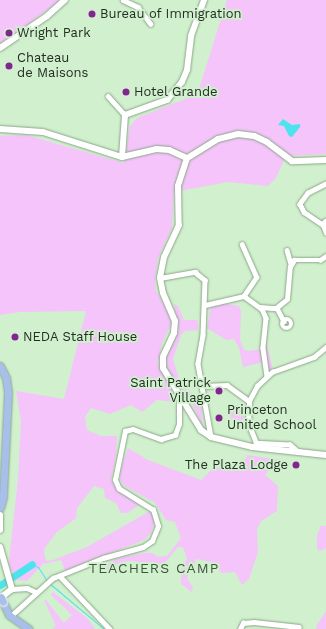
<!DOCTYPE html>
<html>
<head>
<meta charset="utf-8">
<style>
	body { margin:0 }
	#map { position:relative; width:326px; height:629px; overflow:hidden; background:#d1f0ce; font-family:"Work Sans",sans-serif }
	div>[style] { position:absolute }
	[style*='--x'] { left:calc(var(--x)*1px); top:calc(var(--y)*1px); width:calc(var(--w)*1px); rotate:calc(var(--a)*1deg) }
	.green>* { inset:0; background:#f4c4fa }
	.round { border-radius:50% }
	.water>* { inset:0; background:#4de3ee }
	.stream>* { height:1px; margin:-0.5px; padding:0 0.5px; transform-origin:0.5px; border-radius:0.5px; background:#4de3ee }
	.river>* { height:7px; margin:-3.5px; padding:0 3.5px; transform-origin:3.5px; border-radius:3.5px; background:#4de3ee }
	.roads { filter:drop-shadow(0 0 1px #8aa787) drop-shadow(0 0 1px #8aa787) }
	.minor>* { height:4.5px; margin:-2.25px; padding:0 2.25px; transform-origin:2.25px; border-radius:2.25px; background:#fff }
	.minor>.ring { margin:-2.25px; padding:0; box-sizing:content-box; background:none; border:4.5px solid #fff; border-radius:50% }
	.tertiary>* { height:5.5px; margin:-2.75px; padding:0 2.75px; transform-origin:2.75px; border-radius:2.75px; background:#fff }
	.secondary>* { height:6px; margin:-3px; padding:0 3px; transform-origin:3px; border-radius:3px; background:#fff }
	.primary>* { height:7px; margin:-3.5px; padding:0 3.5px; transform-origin:3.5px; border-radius:3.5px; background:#a9bfeb }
	.bridges { filter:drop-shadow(0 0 1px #fff) drop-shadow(0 0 1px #fff) }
	.primary-bridge>* { height:7px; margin:-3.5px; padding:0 3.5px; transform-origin:3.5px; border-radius:3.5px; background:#a9bfeb }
	.dots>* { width:11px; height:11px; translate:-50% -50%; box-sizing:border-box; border:2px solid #d1f0ce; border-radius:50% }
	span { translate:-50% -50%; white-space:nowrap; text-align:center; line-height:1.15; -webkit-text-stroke:3.5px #d1f0ce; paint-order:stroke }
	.poi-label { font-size:13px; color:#242f23 }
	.left { translate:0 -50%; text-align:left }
	.right { translate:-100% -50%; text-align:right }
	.neighbourhood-label { font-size:14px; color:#3c5639; letter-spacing:1px }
</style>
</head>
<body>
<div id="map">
	<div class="green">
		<i style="clip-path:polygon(0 0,61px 0,0 44px)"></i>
		<i style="clip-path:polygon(227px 0,326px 0,326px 154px,290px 156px,284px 160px,276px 178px,268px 186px,228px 182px,174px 192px,172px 228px,158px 258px,155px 280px,156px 291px,170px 314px,171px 325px,162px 343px,158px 364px,175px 391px,175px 402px,157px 400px,142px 412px,131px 405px,110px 414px,91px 408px,85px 417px,87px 430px,101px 436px,117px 436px,116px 456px,111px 480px,119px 491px,142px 503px,127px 513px,121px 513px,116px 503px,105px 498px,104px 489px,94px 486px,77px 508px,76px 518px,57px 532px,44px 549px,45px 558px,47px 561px,53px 560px,87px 547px,150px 511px,155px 520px,151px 533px,144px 540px,65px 571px,61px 560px,43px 564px,27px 581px,17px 580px,10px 568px,9px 561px,18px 479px,21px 421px,16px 391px,64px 399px,86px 311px,20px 312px,0 315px,0 136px,26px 135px,124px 163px,130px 126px,137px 118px,190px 97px,199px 89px)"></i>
		<i style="clip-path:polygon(221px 303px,239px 306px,241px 311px,240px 340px,244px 350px,250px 351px,260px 349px,266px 340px,273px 370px,270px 370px,264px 362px,243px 367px,239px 348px,234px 339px,226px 340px,207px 328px,211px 307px)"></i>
		<i style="clip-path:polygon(174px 304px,178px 306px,184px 320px,197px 320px,198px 323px,198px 330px,185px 331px,181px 335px,173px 359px,180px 382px,201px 404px,203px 428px,193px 405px,167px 368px,166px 357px,178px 330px)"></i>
		<i class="round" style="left:230px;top:408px;width:14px;height:14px"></i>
		<i style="clip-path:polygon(128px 448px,148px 460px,201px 480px,211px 470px,246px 459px,247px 455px,280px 460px,278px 467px,271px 467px,265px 475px,278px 486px,277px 511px,261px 521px,257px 529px,258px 552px,249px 579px,242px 585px,235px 572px,222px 573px,219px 571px,220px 564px,196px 559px,187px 578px,193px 588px,192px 592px,181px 584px,181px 569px,187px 559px,183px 547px,178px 547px,163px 565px,131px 561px,121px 562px,106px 570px,103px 568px,115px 559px,144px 553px,152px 553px,158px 557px,167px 556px,181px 538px,175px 522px,166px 520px,155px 503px,123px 485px,120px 479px,121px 469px)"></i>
		<i style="clip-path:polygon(321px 526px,326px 526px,326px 548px,320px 551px,317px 549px,317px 535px)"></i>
		<i style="clip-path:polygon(53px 592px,88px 619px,95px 629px,52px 629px,56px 626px,44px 600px,46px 600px,64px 623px,72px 615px,51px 595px)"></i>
		<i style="clip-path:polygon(326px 611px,326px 629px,316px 629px,317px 625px)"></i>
	</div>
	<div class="water">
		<i style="clip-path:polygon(283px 119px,292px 125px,300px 124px,300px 127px,292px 137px,289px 136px,284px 126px,278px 125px)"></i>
	</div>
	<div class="stream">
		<i style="--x:32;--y:564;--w:7;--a:27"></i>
		<i style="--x:38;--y:567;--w:17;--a:57"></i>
		<i style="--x:49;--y:583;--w:72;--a:39.9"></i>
	</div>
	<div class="river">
		<i style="--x:0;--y:585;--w:38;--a:-33"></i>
	</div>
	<div class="roads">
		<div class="minor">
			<i style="--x:123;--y:0;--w:17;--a:25"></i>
			<i style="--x:138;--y:7;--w:21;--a:53"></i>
			<i style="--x:108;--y:96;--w:25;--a:48"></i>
			<i style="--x:326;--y:184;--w:20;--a:153"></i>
			<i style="--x:308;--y:193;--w:14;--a:126"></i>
			<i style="--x:300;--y:204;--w:9;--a:63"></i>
			<i style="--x:304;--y:212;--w:27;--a:34"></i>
			<i style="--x:326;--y:221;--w:4;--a:135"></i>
			<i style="--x:323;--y:224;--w:9;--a:69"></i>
			<i style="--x:242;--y:244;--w:36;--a:66"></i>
			<i style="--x:257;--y:277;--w:23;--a:124"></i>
			<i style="--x:287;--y:250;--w:15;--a:74"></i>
			<i style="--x:160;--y:278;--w:36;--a:-10"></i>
			<i style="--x:195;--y:272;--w:13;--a:39"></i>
			<i style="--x:205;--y:280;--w:55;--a:92.1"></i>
			<i style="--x:203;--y:335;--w:29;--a:100"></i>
			<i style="--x:198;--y:364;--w:74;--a:79.9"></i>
			<i style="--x:205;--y:305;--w:40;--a:-13"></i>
			<i style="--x:244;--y:296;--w:22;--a:36"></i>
			<i style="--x:262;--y:309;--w:10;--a:66"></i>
			<i style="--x:266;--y:318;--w:30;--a:96"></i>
			<i style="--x:263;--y:348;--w:28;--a:82"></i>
			<i style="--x:260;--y:307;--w:16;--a:4"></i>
			<i style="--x:276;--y:308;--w:14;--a:-39"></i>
			<i style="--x:287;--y:299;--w:32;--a:-85"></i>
			<i style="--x:290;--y:267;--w:8;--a:-60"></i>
			<i style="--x:294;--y:260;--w:26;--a:0"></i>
			<i style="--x:320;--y:260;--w:7;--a:-34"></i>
			<i style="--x:277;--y:308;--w:15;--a:62"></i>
			<i class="ring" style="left:282px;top:319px;width:5.5px;height:5.5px"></i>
			<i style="--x:202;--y:386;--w:25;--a:-2"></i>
			<i style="--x:227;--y:385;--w:27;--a:36"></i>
			<i style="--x:298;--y:452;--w:11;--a:-139"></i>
			<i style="--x:290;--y:445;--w:34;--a:-177"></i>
			<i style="--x:256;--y:443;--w:22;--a:-112"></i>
			<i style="--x:248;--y:423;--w:22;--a:-87"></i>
			<i style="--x:249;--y:401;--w:17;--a:-62"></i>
			<i style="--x:257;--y:386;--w:21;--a:-43"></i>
			<i style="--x:272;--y:372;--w:45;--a:-19.7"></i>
			<i style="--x:314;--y:357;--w:16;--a:-40"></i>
			<i style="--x:60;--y:576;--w:73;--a:46.7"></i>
			<i style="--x:12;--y:589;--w:15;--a:-4"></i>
			<i style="--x:27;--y:588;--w:10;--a:24"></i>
			<i style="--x:13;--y:614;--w:54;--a:-42"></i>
			<i style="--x:53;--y:578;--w:54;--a:-21.8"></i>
			<i style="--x:103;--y:558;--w:41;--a:-15.4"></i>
			<i style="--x:143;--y:547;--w:11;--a:-34"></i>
			<i style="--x:152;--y:541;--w:16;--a:-68"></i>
			<i style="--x:158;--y:526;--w:17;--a:-107"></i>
			<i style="--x:153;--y:510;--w:40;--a:-148"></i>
			<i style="--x:119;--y:489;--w:10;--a:-114"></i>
			<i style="--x:115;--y:480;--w:50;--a:-78.5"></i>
			<i style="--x:125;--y:431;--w:8;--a:-14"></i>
			<i style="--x:133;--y:429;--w:30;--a:20"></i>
			<i style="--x:161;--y:439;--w:15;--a:-16"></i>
			<i style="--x:175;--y:435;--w:12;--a:-70"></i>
			<i style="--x:179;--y:424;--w:30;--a:-90"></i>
			<i style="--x:240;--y:629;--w:7;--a:-63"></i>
			<i style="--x:243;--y:623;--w:11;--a:-5"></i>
			<i style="--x:254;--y:622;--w:45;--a:6.3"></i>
		</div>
		<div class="tertiary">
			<i style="--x:122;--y:157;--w:42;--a:-85.9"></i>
			<i style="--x:125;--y:115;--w:45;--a:-19.7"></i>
			<i style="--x:167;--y:100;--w:23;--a:-50"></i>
			<i style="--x:182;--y:82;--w:13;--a:-67"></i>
			<i style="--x:187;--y:70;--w:34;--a:-83"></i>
			<i style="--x:191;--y:36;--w:38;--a:-70"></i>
		</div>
		<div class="secondary">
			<i style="--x:0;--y:48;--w:57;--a:-34.2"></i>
			<i style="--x:47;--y:16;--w:24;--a:-42"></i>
			<i style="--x:0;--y:129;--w:43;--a:4"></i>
			<i style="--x:43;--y:132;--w:83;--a:17.6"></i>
			<i style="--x:122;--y:157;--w:35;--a:-13"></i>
			<i style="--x:156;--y:149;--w:13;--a:4"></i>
			<i style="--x:169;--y:150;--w:20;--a:24"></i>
			<i style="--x:326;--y:160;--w:34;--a:178"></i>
			<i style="--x:292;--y:161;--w:31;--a:-143"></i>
			<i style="--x:267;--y:142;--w:14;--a:-155"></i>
			<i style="--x:254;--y:136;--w:16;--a:-173"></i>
			<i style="--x:238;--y:134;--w:21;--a:166"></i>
			<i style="--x:218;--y:139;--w:36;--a:148"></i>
			<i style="--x:187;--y:158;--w:29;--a:108"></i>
			<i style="--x:178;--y:186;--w:39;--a:89"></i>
			<i style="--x:179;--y:225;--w:35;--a:115"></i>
			<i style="--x:164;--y:257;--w:21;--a:101"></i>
			<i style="--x:160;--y:278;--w:15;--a:79"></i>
			<i style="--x:163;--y:293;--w:30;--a:67"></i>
			<i style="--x:175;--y:321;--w:12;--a:95"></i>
			<i style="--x:174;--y:333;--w:26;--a:115"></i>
			<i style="--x:163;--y:357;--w:11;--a:90"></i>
			<i style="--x:163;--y:368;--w:73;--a:58.5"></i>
			<i style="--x:201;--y:430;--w:12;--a:35"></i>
			<i style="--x:211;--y:437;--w:42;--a:13.7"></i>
			<i style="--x:252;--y:447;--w:74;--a:6.2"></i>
			<i style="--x:0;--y:515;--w:15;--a:90"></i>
			<i style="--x:0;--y:547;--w:44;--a:74.1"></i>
			<i style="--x:12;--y:589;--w:15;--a:143"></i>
		</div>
		<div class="primary">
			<i style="--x:0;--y:366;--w:13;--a:63"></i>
			<i style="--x:6;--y:378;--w:15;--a:82"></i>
			<i style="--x:8;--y:393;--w:104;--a:92.8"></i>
			<i style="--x:3;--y:497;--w:11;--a:105"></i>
			<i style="--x:3;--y:602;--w:14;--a:65"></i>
			<i style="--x:9;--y:615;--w:24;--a:35"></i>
		</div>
	</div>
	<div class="bridges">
		<div class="primary-bridge">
			<i style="--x:1;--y:597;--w:5;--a:68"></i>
		</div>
	</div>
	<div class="dots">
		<i style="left:92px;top:14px;background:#832590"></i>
		<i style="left:9px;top:33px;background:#832590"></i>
		<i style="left:9px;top:66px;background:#832590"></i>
		<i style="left:126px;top:92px;background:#832590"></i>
		<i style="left:15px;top:337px;background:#832590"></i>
		<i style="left:219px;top:391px;background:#832590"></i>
		<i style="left:219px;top:418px;background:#832590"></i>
		<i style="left:296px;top:465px;background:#832590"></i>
	</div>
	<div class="poi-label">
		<span class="left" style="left:100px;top:14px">Bureau of Immigration</span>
		<span class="left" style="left:17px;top:33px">Wright Park</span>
		<span class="left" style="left:17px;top:66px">Chateau<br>de Maisons</span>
		<span class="left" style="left:134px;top:92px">Hotel Grande</span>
		<span class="left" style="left:23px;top:337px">NEDA Staff House</span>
		<span class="right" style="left:211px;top:391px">Saint Patrick<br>Village</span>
		<span class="left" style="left:227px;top:418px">Princeton<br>United School</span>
		<span class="right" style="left:288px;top:465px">The Plaza Lodge</span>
	</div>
	<div class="neighbourhood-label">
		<span style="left:154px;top:568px">TEACHERS CAMP</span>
	</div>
</div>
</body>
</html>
